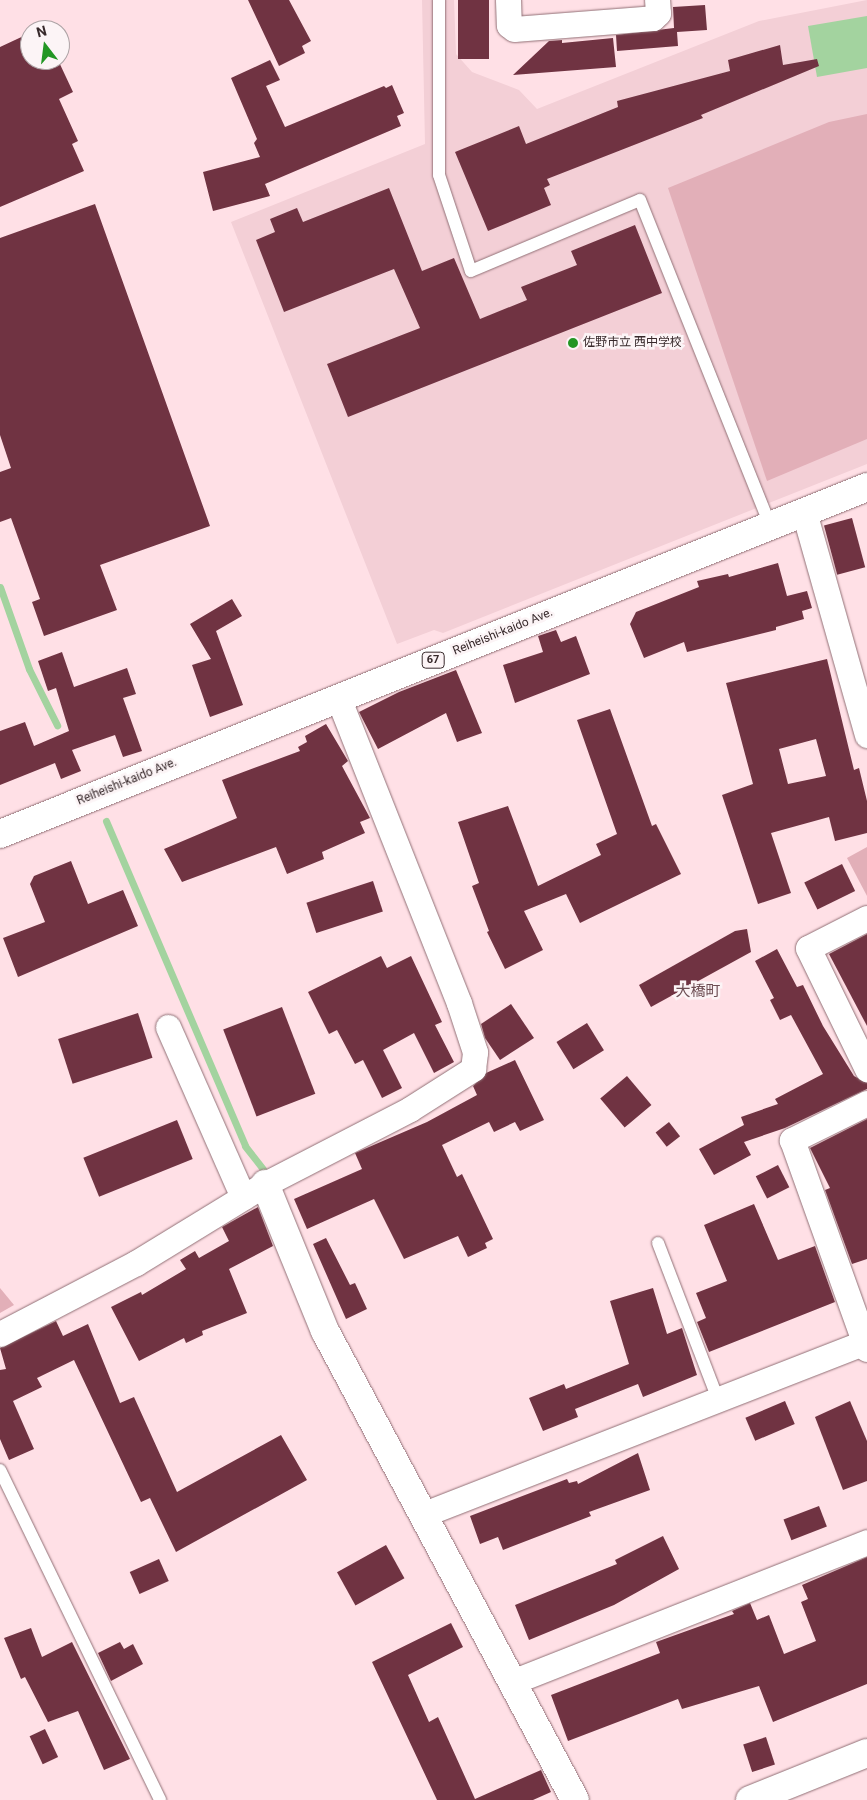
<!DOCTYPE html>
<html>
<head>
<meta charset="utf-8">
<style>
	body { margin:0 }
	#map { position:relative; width:867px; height:1800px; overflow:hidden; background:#ffe0e6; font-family:Roboto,"Noto Sans JP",sans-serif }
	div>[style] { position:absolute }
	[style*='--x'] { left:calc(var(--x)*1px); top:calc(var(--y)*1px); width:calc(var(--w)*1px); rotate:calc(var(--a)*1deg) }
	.built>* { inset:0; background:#f3cfd6 }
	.green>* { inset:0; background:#e2afb8 }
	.water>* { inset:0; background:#a3d39f }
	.stream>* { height:7px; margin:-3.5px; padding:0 3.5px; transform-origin:3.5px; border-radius:3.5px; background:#a3d39f }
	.building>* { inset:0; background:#703342; transform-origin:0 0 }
	.roads { filter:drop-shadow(0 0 1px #917076) drop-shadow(0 0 1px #917076) }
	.lane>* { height:12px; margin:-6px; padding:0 6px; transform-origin:6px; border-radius:6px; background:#fff }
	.street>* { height:25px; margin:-12.5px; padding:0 12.5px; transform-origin:12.5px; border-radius:12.5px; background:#fff }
	.secondary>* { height:28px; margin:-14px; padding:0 14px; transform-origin:14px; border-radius:14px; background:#fff }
	.primary>* { height:28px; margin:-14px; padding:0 14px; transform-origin:14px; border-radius:14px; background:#fff }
	.dots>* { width:14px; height:14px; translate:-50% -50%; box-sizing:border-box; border:2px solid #fcf4f6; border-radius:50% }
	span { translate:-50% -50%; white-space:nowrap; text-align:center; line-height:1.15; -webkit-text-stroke:5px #fcf4f6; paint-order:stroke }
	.shield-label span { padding:1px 4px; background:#fcf4f6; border:1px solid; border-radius:4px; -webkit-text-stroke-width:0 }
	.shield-label { font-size:11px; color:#37292b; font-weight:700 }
	.poi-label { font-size:12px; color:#37292b }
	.left { translate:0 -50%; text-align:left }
	.street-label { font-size:12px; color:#37292b }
	.quarter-label { font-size:15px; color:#6d4d53 }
	.north { position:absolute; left:20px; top:20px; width:50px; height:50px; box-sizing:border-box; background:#fcf4f6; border:1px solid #ada3a5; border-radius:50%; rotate:345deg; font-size:14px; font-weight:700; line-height:20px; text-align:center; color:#37292b }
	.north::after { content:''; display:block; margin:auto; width:18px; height:22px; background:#239624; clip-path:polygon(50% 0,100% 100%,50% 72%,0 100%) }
</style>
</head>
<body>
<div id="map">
	<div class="built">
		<i style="clip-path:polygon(422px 0,454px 0,456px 54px,472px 72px,519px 90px,537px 109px,759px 21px,867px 0,867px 464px,443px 633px,434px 630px,397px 644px,231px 222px,425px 144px)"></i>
	</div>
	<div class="green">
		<i style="clip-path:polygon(867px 114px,867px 439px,767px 481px,668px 188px,829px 122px)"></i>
		<i style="clip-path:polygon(867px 847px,867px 896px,847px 858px)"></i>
		<i style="clip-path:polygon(0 1288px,14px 1305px,0 1313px)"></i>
	</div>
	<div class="water">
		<i style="clip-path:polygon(867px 16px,867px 68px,817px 77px,808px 26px)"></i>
	</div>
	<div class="stream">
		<i style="--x:0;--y:587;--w:87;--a:70.5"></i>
		<i style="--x:29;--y:669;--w:63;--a:63.4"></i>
		<i style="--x:106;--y:821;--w:353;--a:66.8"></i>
		<i style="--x:245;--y:1146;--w:29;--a:52"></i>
	</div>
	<div class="building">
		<i style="clip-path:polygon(248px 0,289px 0,311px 41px,302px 46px,305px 53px,279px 66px)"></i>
		<i style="left:458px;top:0;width:31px;height:59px"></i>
		<i style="clip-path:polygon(705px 5px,707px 30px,677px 32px,678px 46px,617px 51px,616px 35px,674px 28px,673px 7px)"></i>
		<i style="clip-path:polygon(30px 33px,30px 60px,58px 60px,73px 92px,59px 99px,78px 141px,72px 144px,84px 171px,0 207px,0 47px)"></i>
		<i style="clip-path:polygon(613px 38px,616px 67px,513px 75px,549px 41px,562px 40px,562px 43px)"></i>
		<i style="clip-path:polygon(780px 45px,783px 65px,817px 59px,819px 66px,701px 115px,703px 118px,547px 179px,550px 185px,544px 188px,551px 205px,488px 231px,455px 152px,519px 126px,526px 144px,618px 107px,617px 101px,730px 71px,728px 60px)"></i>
		<i style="clip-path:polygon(270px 60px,280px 80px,266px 86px,285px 127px,384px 86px,386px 88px,392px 85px,404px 113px,397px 116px,401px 126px,265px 184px,270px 196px,213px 211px,203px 172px,260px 157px,254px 143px,257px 139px,231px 78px)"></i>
		<i style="clip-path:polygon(389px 188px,422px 271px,454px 258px,480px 319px,527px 300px,521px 287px,577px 265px,571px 251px,635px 225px,662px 293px,348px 417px,327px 364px,420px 328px,394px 269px,284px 312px,256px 240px,275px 232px,270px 219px,297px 208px,303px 222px)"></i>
		<i style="clip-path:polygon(95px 204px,210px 526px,100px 565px,117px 610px,44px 636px,32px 602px,40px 599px,11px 518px,0 522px,0 472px,11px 468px,0 435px,0 238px)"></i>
		<i style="left:852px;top:518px;width:51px;height:29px;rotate:75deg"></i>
		<i style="clip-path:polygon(778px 563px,787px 596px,807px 591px,812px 608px,802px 611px,804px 619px,776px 627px,776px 630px,687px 652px,684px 642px,644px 658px,630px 624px,636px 612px,699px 587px,697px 581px,728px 574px,729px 577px)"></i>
		<i style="clip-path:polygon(232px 599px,242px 616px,216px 631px,243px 705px,210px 717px,192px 665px,211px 659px,190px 624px)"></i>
		<i style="clip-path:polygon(556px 630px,561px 642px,576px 636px,590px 674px,515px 703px,503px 665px,543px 652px,538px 636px)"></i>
		<i style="clip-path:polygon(62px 652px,74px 687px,127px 668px,136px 694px,123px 698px,142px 751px,123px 757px,115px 735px,72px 750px,81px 771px,61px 779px,55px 763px,0 785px,0 731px,25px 722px,34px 746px,69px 731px,56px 688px,48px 691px,38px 661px)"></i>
		<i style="clip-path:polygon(evenodd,827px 659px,854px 770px,859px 768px,867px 801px,867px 833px,835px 841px,829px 817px,771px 833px,791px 893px,758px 904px,722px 795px,753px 784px,726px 683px,827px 659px,816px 739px,826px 776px,788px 784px,779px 749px,816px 739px)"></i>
		<i style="clip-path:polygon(456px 670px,482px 733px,457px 742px,446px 713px,378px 749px,359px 712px,399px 692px)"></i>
		<i style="clip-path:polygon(610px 709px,652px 826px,656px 824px,681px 874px,580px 923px,566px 894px,524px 911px,543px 950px,505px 969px,487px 932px,489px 931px,472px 886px,479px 883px,458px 822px,508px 806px,538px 886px,601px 855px,596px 844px,617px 834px,577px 720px)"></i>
		<i style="clip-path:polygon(326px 724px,348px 761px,342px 766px,370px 818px,360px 822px,365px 833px,322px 852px,324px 859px,287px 874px,276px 847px,182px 882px,164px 849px,237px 818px,222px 780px,300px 751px,298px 747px,307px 742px,305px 736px)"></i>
		<i style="clip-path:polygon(71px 861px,88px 904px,123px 890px,138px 926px,18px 977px,3px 938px,45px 922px,30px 884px,34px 876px)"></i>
		<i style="left:842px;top:864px;width:30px;height:42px;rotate:64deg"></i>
		<i style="left:373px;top:881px;width:32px;height:70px;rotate:72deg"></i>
		<i style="clip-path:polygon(747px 929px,751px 952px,651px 1007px,639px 985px,735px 931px)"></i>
		<i style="clip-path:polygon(867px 934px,867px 1026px,829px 954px)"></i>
		<i style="clip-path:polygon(777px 949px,797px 987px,803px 985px,823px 1026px,854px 1076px,867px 1083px,867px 1089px,785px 1128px,744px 1142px,751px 1155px,714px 1175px,699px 1149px,744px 1125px,741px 1117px,778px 1104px,775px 1099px,823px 1074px,791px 1015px,780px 1020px,770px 1000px,774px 998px,755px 961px)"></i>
		<i style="clip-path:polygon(381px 956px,387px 968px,411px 956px,442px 1022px,435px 1025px,454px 1062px,434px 1073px,414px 1033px,383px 1050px,402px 1088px,382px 1098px,363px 1060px,355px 1064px,337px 1030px,329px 1034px,308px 992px)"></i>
		<i style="clip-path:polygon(511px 1004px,534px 1038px,500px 1060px,485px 1038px,481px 1024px)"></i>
		<i style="left:282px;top:1007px;width:93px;height:63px;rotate:69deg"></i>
		<i style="left:138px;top:1013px;width:47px;height:84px;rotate:72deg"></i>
		<i style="left:587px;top:1023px;width:32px;height:36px;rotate:58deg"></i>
		<i style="clip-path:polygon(515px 1060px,544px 1120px,520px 1131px,515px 1122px,494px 1132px,489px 1122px,442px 1145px,457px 1177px,462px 1174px,493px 1239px,485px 1243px,487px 1248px,468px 1257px,458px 1236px,404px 1259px,374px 1199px,307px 1229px,294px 1199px,362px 1169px,355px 1153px,427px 1122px,477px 1095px,473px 1086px,486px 1073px)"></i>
		<i style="left:627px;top:1076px;width:38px;height:35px;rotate:50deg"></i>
		<i style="clip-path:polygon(867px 1119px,867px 1259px,852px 1264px,825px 1190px,830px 1188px,810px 1148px)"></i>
		<i style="left:177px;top:1120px;width:42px;height:101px;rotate:68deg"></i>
		<i style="left:669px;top:1122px;width:18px;height:17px;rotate:52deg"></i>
		<i style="left:778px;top:1165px;width:25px;height:25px;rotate:63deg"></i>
		<i style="clip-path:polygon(754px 1204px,778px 1260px,815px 1246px,835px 1302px,709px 1352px,697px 1322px,706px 1318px,696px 1293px,727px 1281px,704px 1225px)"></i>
		<i style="clip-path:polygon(258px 1207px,273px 1246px,229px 1269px,247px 1313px,202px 1331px,203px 1335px,186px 1343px,184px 1338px,139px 1361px,111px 1307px,141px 1292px,142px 1295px,186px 1269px,180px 1260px,195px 1251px,199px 1258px,229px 1241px,222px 1227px)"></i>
		<i style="clip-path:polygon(326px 1238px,350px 1285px,355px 1283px,367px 1309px,346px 1319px,313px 1244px)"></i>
		<i style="clip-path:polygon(653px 1288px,667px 1334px,682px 1328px,697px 1375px,643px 1397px,638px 1384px,575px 1409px,578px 1417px,543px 1431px,529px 1398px,564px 1384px,566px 1389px,629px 1364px,610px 1301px)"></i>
		<i style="clip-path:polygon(56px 1321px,63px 1336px,88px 1324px,120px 1403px,134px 1397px,177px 1492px,281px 1435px,307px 1480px,176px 1552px,150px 1498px,141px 1502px,74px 1360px,37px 1378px,42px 1387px,13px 1401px,34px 1449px,9px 1460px,0 1439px,0 1370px,6px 1369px,0 1348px)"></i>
		<i style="left:785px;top:1401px;width:25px;height:43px;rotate:67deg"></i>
		<i style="clip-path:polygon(850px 1401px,867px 1441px,867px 1481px,843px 1490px,815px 1417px)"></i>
		<i style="clip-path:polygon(638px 1453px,650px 1490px,589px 1512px,591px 1516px,503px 1550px,498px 1537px,480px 1544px,470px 1516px,567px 1479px,569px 1483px,577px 1481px,578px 1484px)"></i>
		<i style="left:819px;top:1506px;width:22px;height:38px;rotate:69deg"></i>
		<i style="clip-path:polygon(663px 1536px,679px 1569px,614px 1605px,529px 1640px,515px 1605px,617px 1564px,615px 1560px)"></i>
		<i style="left:386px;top:1545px;width:38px;height:56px;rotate:61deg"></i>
		<i style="clip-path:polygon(867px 1557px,867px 1684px,773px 1722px,759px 1686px,682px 1709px,678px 1699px,568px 1741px,551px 1695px,660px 1653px,656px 1642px,734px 1614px,732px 1611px,750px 1603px,757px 1620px,769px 1615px,784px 1654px,816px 1641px,801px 1602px,808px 1599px,802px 1585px)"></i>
		<i style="left:159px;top:1559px;width:24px;height:32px;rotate:66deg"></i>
		<i style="clip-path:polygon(451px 1623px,463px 1647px,408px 1675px,429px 1722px,438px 1717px,475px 1799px,541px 1770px,551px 1792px,533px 1800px,437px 1800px,372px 1662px)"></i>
		<i style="clip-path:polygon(31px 1628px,42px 1657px,72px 1642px,130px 1759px,104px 1770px,78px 1711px,48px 1722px,25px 1677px,21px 1679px,4px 1638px)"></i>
		<i style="clip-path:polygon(120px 1642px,124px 1649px,133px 1644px,143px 1664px,111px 1681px,98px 1653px)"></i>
		<i style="left:45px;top:1729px;width:31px;height:17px;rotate:65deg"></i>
		<i style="left:766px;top:1737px;width:29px;height:24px;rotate:72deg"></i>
	</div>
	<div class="roads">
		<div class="lane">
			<i style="--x:439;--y:0;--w:175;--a:90"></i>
			<i style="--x:439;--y:175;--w:101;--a:71.6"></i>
			<i style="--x:471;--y:271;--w:183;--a:-22.8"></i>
			<i style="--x:640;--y:200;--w:350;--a:68.2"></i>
			<i style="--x:658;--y:1243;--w:167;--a:69"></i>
			<i style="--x:0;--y:1470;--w:367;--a:64.1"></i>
		</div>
		<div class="street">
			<i style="--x:508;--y:0;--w:25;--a:88"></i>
			<i style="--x:509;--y:25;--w:6;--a:39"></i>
			<i style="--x:514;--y:29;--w:139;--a:-4.5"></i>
			<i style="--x:653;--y:18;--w:7;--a:-45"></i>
			<i style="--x:658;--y:13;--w:13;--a:-94"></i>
			<i style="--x:804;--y:512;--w:232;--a:74.2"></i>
			<i style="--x:867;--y:918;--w:66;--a:153"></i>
			<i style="--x:808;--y:948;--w:135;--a:64"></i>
			<i style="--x:168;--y:1027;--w:186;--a:66.2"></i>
			<i style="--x:867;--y:1103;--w:84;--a:153.7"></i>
			<i style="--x:792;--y:1140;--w:222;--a:70.3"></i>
			<i style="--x:0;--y:1334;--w:153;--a:-27.6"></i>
			<i style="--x:136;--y:1263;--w:151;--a:-31.5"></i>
			<i style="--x:265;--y:1184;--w:163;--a:-27.3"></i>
			<i style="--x:410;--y:1109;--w:75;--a:-32.4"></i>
			<i style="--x:473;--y:1069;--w:17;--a:-83"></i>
			<i style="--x:475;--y:1052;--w:52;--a:-108.1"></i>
			<i style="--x:459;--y:1003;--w:328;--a:-111.6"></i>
			<i style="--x:424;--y:1514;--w:476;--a:-21.3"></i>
			<i style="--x:512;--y:1682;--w:382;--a:-21.5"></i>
		</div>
		<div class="secondary">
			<i style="--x:265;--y:1184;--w:159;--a:67.8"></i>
			<i style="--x:325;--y:1331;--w:531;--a:61.94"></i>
			<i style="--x:750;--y:1800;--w:126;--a:-21.9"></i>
		</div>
		<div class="primary">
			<i style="--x:0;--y:834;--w:934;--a:-21.81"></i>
		</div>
	</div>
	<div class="dots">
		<i style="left:573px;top:343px;background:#239624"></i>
	</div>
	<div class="shield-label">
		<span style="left:433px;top:660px">67</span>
	</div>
	<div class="poi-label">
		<span class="left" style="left:583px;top:343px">佐野市立 西中学校</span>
	</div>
	<div class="street-label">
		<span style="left:503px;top:632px;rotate:-22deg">Reiheishi-kaido Ave.</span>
		<span style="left:127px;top:782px;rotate:-22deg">Reiheishi-kaido Ave.</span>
	</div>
	<div class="quarter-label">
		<span style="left:698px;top:992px">大橋町</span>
	</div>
	<div class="north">N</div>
</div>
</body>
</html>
